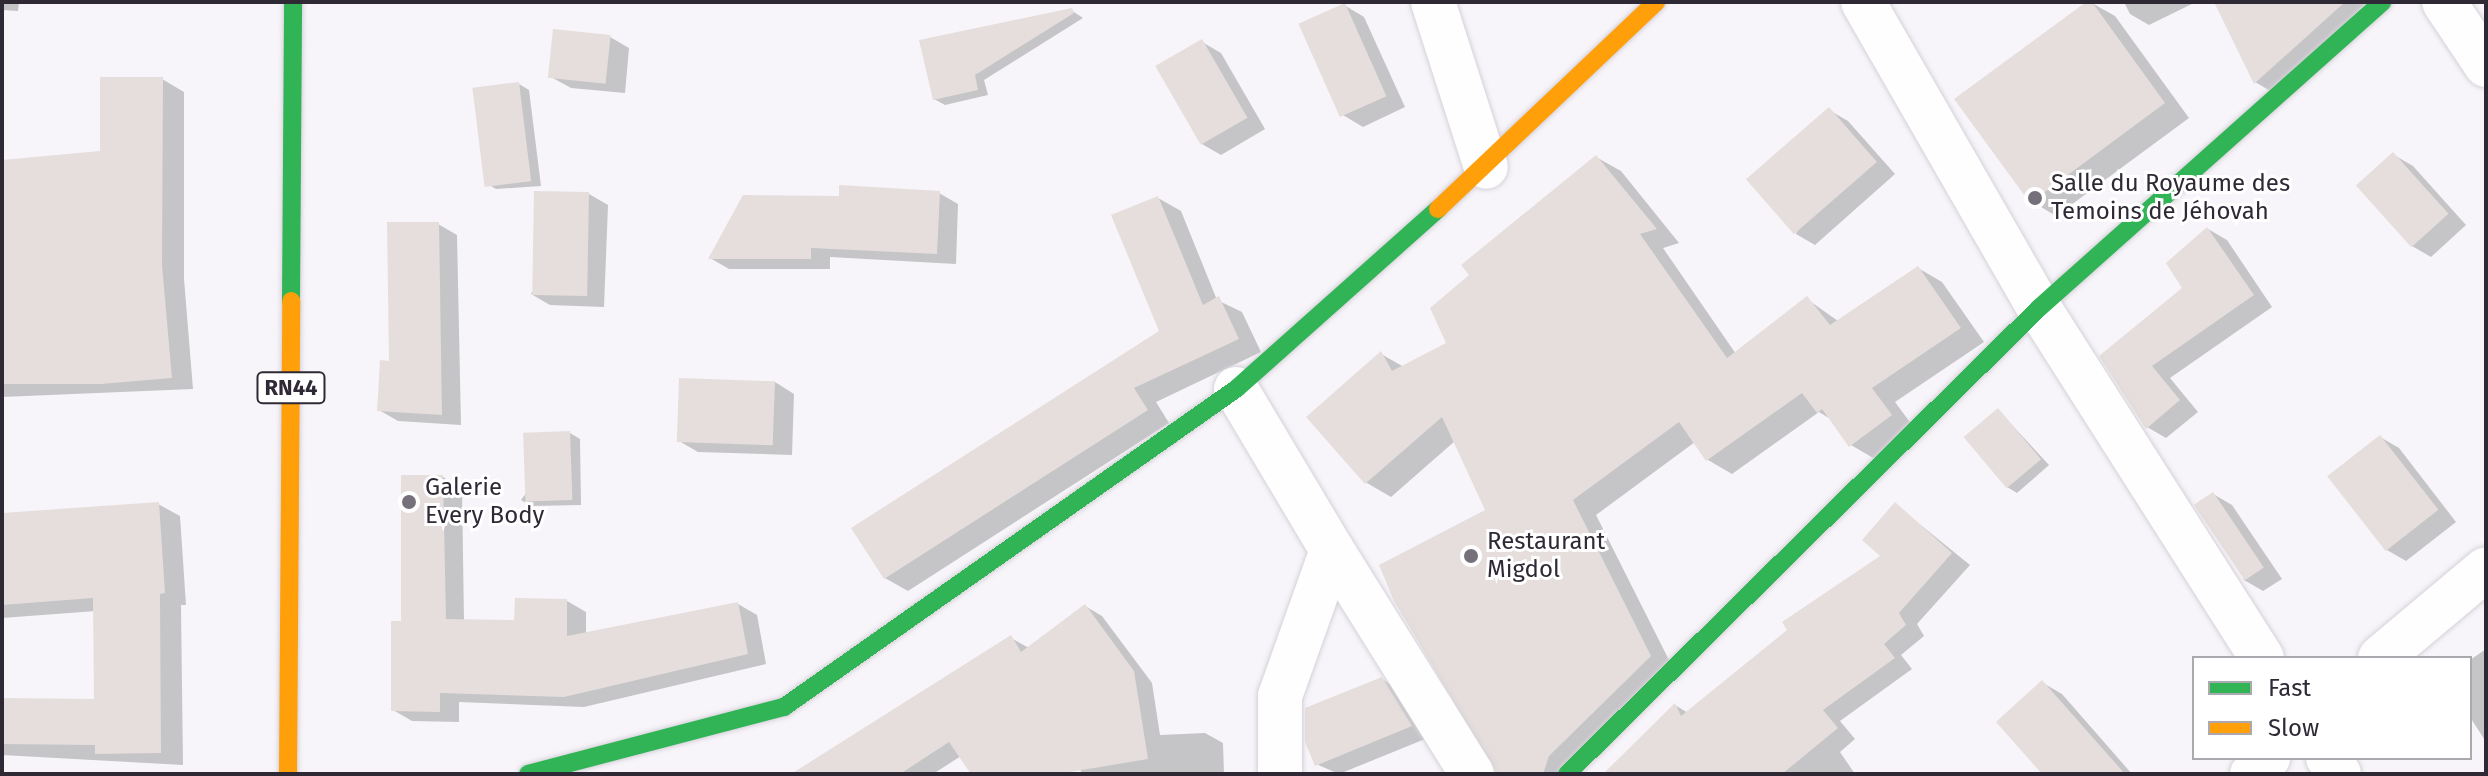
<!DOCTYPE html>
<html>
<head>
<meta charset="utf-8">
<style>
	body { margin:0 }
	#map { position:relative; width:2488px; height:776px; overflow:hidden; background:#f7f5f9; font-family:"Fira Sans",sans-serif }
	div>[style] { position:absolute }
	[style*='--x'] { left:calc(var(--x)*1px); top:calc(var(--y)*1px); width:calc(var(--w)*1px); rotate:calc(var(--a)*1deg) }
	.shadow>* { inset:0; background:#0003 }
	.building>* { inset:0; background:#e5dedc; transform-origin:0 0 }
	.roads { filter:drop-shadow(0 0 2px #d5d1d9) drop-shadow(0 0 2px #d5d1d9) }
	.street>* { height:44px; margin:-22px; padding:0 22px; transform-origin:22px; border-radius:22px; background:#fefefe }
	.fast>* { height:18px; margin:-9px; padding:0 9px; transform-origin:9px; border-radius:9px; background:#30b455 }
	.slow>* { height:18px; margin:-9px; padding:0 9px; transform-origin:9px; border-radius:9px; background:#ff9f0a }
	.dots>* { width:22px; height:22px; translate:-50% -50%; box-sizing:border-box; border:4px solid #fff; border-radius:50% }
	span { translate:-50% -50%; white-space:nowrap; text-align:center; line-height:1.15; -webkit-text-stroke:6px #fff; paint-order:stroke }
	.shield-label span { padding:2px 6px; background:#fff; border:2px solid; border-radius:6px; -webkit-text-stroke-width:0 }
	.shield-label { font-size:22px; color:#2f2835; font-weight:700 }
	.poi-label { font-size:24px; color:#2f2835 }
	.left { translate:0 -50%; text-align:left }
	.frame { position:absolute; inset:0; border:4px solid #2f2835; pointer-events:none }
	.legend { position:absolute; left:2192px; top:656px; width:280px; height:104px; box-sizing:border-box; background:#fff; border:2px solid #aca9ae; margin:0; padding:10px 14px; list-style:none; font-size:24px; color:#2f2835 }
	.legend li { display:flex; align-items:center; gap:16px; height:40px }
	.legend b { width:40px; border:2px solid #aca9ae }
</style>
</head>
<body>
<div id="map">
	<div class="shadow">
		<i style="clip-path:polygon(2px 2px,19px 2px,18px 11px,2px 10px)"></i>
		<i style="clip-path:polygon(2090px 2px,2115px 16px,2189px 118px,2056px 216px,2031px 201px)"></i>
		<i style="clip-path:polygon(2124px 2px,2196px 2px,2149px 25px,2130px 14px)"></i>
		<i style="clip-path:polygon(2216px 2px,2367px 2px,2274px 93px,2255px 82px)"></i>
		<i style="clip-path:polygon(1344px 5px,1364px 17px,1405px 107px,1363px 127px,1343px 115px)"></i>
		<i style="clip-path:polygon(1071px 10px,1083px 18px,984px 80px,988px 95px,945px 105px,934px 99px)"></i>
		<i style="clip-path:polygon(610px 37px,629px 48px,625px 93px,571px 88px,551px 77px)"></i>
		<i style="clip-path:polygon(1202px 42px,1221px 53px,1265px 129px,1221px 155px,1202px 144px)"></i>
		<i style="clip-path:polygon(162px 79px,184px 92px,184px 279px,193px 389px,2px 397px,2px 162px,102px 153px)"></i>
		<i style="clip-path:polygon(519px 84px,529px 90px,541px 186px,496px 189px,486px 183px)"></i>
		<i style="clip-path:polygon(1829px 110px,1848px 121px,1895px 174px,1815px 245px,1796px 234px)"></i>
		<i style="clip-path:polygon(2394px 155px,2413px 166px,2466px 225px,2431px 257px,2412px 246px)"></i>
		<i style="clip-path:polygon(1596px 157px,1621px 171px,1679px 243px,1663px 248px,1736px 354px,1807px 299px,1838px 321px,1918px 268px,1942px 282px,1984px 342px,1895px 402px,1915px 429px,1875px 459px,1851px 445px,1832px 420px,1819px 412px,1732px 474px,1708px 460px,1695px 442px,1596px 515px,1674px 670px,1565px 774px,1496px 774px,1488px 511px,1455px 441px,1391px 497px,1367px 483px,1309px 417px,1381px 354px,1404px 367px,1449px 343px)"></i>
		<i style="clip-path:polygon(939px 193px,958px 204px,956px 264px,830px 257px,830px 269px,729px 269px,710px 258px,841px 198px)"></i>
		<i style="clip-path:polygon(589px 194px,608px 205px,604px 307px,550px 305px,531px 294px)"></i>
		<i style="clip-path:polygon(1158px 198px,1181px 211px,1217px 300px,1242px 312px,1261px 352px,1156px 402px,1169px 423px,908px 591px,885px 578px,1161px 331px)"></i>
		<i style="clip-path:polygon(438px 224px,457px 235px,461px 425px,398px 421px,379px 410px)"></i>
		<i style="clip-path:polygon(2208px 229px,2227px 240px,2272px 307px,2170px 378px,2198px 412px,2166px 438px,2147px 427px,2102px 356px,2185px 288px)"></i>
		<i style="clip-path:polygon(775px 382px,794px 394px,792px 455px,698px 452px,679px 441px)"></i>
		<i style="clip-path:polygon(1998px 410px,2049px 465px,2017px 493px,2007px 487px)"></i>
		<i style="clip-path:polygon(570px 433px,580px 439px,581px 505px,531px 506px,521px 500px)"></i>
		<i style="clip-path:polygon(2380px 437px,2399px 448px,2456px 522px,2406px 561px,2387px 550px)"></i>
		<i style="clip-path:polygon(443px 477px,462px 488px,464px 622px,516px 622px,567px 601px,586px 612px,586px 634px,738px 604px,757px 615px,766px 664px,584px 707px,459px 702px,459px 722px,412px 721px,393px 710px,403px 623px)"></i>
		<i style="clip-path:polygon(2213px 494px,2232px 505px,2282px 579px,2263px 591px,2244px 580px)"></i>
		<i style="clip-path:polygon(158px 504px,180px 516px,186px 605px,181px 605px,183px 765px,2px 755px,2px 700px,96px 701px,96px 611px,2px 618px,2px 515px)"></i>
		<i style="clip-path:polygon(1896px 505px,1970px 565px,1917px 624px,1924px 636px,1901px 655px,1912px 669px,1840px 721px,1855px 739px,1840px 752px,1855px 774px,1605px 774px,1675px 705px,1688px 713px,1883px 556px)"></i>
		<i style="clip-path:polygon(1085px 606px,1102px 616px,1152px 683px,1160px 735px,1205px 733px,1223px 743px,1224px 774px,1083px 774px,1076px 764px,1061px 774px,973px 774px,961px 756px,933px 774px,853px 774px,1011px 638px,1029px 648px)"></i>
		<i style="clip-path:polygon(2486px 649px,2486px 742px,2470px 717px,2470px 660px)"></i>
		<i style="clip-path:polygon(1382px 679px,1401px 691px,1430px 737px,1339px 774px,1316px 764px)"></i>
		<i style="clip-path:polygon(2043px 683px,2062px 694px,2132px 774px,2044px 774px)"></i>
	</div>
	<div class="building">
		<i style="clip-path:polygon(2086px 2px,2092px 2px,2165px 103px,2030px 203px,1954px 99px)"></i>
		<i style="clip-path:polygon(2214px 2px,2345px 2px,2254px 84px)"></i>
		<i style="left:1345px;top:3px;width:102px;height:51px;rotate:66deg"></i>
		<i style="clip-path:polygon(1072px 8px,1074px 13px,975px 75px,978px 90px,933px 100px,919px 40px)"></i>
		<i style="left:553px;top:29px;width:58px;height:49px;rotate:6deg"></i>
		<i style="left:1202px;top:39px;width:91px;height:54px;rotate:60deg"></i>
		<i style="clip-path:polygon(100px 77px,163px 77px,162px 265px,172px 378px,101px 384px,2px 384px,2px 160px,100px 151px)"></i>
		<i style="left:519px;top:82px;width:100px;height:47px;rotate:83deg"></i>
		<i style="left:1829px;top:107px;width:73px;height:110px;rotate:49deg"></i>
		<i style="left:2393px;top:152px;width:83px;height:50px;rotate:48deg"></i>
		<i style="clip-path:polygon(1596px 155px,1657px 229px,1640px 234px,1727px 358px,1807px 296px,1830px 325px,1918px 266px,1961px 328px,1872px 388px,1892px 415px,1849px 447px,1822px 409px,1817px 413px,1802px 393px,1706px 461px,1679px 422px,1573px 500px,1651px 656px,1549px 756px,1543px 774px,1497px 774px,1394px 601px,1379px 565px,1485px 510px,1442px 417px,1365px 484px,1306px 417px,1381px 351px,1392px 371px,1446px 343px,1430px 308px,1469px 275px,1461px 265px)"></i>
		<i style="clip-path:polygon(839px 185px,940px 191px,937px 254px,811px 248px,811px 259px,708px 259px,743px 195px,839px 196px)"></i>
		<i style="left:534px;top:191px;width:55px;height:104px;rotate:1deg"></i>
		<i style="clip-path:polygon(1158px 196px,1203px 305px,1219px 296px,1239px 339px,1134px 388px,1148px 410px,884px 579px,851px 528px,1159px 331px,1111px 215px)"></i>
		<i style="clip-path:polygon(387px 222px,439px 222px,442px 415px,377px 411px,380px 360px,389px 361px)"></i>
		<i style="clip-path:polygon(2207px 227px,2254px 295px,2152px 366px,2180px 400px,2146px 429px,2099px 356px,2182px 288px,2166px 263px)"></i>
		<i style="left:679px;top:378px;width:96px;height:64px;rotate:2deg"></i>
		<i style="left:1998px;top:408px;width:67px;height:45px;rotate:50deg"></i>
		<i style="left:570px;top:431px;width:69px;height:47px;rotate:88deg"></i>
		<i style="left:2380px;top:435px;width:95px;height:67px;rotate:52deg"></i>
		<i style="clip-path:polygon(401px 475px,443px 475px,446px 619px,514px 620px,515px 598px,567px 599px,567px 636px,738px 602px,748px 654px,564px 697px,440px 693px,440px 712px,391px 711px,391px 621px,401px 621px)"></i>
		<i style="left:2213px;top:492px;width:91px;height:23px;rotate:56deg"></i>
		<i style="clip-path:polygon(159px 502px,165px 593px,160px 594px,161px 753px,95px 754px,95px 745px,2px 744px,2px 698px,94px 699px,93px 598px,2px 605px,2px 513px)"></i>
		<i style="clip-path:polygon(1895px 502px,1952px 553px,1899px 613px,1906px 625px,1884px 644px,1895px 658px,1823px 710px,1838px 728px,1782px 774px,1603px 774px,1675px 703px,1681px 716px,1787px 630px,1782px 622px,1880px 556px,1862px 540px)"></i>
		<i style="clip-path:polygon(1085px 604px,1134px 671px,1148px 759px,1058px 774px,971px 774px,949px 742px,900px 774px,791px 774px,1011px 635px,1021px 652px)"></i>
		<i style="clip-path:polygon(1382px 677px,1412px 726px,1315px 766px,1305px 742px,1305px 708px)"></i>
		<i style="clip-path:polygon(2042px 680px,2125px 774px,2042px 774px,1996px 722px)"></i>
	</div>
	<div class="roads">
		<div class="street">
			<i style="--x:1433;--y:2;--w:173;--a:72.2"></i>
			<i style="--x:1863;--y:2;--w:353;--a:60.1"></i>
			<i style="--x:2039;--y:308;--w:415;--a:57.5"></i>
			<i style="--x:2444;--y:2;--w:76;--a:56.3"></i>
			<i style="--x:1236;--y:389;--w:187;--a:59.2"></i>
			<i style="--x:1332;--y:550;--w:155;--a:109.6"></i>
			<i style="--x:1280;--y:696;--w:78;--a:90"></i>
			<i style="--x:1332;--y:550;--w:264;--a:58"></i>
			<i style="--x:2380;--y:658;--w:138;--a:-40"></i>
			<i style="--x:2328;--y:758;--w:19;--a:55"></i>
			<i style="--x:2252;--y:774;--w:23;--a:-45"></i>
		</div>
		<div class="fast">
			<i style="--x:291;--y:301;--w:299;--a:-89.6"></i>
			<i style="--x:528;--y:774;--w:265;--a:-14.7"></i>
			<i style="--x:784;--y:707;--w:553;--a:-35.13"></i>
			<i style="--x:1236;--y:389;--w:271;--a:-41.7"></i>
			<i style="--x:1567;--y:774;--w:663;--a:-44.63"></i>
			<i style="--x:2039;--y:308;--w:460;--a:-41.7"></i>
		</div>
		<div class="slow">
			<i style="--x:1438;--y:209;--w:301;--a:-43.5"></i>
			<i style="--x:288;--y:774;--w:473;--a:-89.6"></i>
		</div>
	</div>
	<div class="dots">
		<i style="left:2035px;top:198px;background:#75707a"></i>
		<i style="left:409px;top:502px;background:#75707a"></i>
		<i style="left:1471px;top:556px;background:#75707a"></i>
	</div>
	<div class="shield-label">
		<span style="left:291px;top:388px">RN44</span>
	</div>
	<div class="poi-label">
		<span class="left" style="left:2051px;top:198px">Salle du Royaume des<br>Temoins de Jéhovah</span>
		<span class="left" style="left:425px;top:502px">Galerie<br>Every Body</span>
		<span class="left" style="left:1487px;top:556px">Restaurant<br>Migdol</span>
	</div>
	<div class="frame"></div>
	<ul class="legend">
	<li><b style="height:10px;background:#30b455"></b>Fast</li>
	<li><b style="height:10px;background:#ff9f0a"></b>Slow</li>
	</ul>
</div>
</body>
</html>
